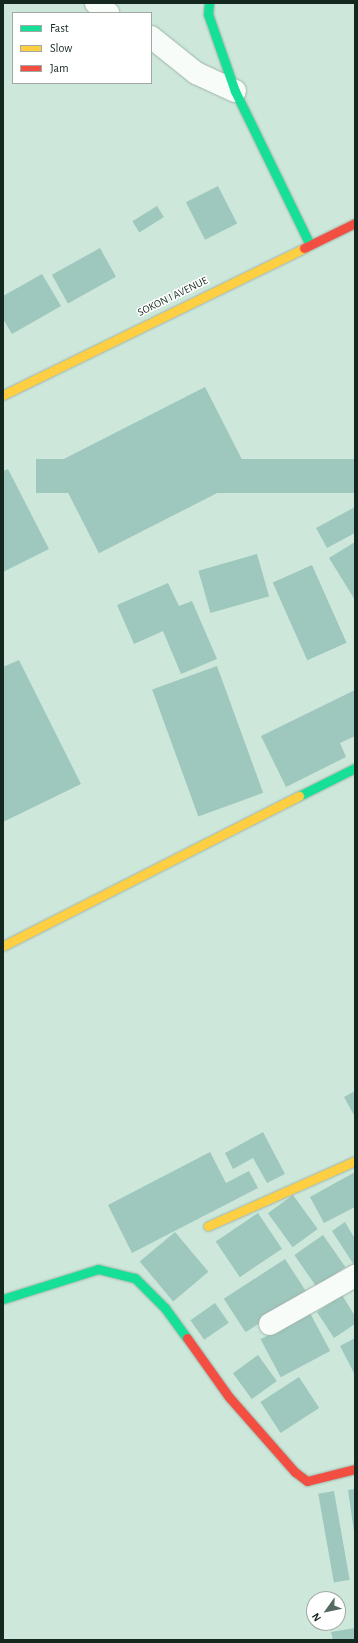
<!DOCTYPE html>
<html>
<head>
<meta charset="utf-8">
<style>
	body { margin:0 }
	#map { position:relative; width:358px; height:1643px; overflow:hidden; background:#cde8da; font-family:"Alegreya Sans",sans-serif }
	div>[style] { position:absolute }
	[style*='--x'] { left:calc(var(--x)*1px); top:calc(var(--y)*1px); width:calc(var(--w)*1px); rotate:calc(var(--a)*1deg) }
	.building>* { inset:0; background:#9ec7bd; transform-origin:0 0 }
	.roads { filter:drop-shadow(0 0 1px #9fb4aa) drop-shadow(0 0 1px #9fb4aa) }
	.street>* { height:22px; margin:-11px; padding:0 11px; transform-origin:11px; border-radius:11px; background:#f8fcf9 }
	.fast>* { height:9px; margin:-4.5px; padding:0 4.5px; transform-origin:4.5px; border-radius:4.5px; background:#16e098 }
	.slow>* { height:9px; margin:-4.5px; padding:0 4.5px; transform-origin:4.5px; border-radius:4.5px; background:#ffcf43 }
	.jam>* { height:9px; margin:-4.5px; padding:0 4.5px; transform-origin:4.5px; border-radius:4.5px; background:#f24e42 }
	span { translate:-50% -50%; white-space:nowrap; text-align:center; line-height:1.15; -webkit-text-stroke:3px #fff; paint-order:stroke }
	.street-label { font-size:11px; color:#15281f }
	.frame { position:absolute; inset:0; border:4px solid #15281f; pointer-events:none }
	.legend { position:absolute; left:12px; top:12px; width:140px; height:72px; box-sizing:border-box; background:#fff; border:1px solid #a1a9a5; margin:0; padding:5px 7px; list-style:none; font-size:12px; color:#15281f }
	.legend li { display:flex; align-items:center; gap:8px; height:20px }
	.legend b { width:20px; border:1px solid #a1a9a5 }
	.north { position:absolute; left:306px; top:1591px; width:40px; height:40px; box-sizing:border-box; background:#fff; border:1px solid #a1a9a5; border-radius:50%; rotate:237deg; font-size:11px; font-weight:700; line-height:16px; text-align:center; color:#15281f }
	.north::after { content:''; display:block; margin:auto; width:14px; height:18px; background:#556b60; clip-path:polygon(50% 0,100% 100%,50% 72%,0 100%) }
</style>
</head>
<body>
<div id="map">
	<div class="building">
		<i style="left:218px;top:186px;width:42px;height:36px;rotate:63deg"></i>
		<i style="left:157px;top:206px;width:13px;height:29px;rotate:58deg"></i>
		<i style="left:100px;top:248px;width:33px;height:55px;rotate:61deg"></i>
		<i style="clip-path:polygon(42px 274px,61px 306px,12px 334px,3px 319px,3px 296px)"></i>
		<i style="left:205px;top:387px;width:100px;height:170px;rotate:63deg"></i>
		<i style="left:355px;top:459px;width:34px;height:319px;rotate:90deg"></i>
		<i style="clip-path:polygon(8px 469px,49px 549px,3px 572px,3px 471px)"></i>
		<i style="clip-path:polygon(355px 507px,355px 533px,327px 548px,316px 528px)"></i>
		<i style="clip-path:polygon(355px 542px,355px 600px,329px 558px)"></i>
		<i style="left:257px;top:554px;width:44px;height:61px;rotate:74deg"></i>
		<i style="left:312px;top:565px;width:85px;height:43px;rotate:66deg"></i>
		<i style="clip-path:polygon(168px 583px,179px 606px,192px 601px,217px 659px,181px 674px,163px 631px,134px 644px,117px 605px)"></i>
		<i style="clip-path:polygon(19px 660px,81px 784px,3px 822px,3px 667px)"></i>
		<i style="left:217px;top:666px;width:135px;height:69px;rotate:70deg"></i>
		<i style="clip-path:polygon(355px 690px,355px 736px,340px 743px,346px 757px,286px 787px,261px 736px)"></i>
		<i style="clip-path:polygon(355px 1091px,355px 1117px,344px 1097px)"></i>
		<i style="clip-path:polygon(263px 1132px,285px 1174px,267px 1183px,253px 1158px,233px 1169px,225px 1153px)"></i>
		<i style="clip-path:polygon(210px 1152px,226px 1183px,249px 1171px,258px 1188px,132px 1253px,108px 1205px)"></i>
		<i style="clip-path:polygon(355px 1172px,355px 1207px,324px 1223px,310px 1197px)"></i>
		<i style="left:293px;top:1195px;width:42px;height:31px;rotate:54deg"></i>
		<i style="left:258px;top:1213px;width:43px;height:51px;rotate:56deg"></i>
		<i style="clip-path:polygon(345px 1222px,355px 1239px,354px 1265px,332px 1231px)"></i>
		<i style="left:175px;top:1232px;width:52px;height:46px;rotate:50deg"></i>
		<i style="left:323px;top:1235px;width:39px;height:35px;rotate:55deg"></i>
		<i style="left:285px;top:1259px;width:40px;height:73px;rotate:57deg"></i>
		<i style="clip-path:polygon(342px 1295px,355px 1316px,355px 1324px,334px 1338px,317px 1312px)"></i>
		<i style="left:215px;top:1303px;width:24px;height:30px;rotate:55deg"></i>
		<i style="left:310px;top:1313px;width:43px;height:56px;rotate:62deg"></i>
		<i style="clip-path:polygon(355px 1338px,355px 1375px,340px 1346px)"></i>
		<i style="left:258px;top:1355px;width:32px;height:31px;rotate:54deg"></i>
		<i style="left:299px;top:1377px;width:37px;height:46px;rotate:57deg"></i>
		<i style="clip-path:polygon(355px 1489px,355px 1532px,354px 1532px,348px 1490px)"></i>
		<i style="left:334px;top:1491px;width:90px;height:16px;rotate:80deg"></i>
		<i style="clip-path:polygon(355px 1628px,355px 1640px,333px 1640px,331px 1632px)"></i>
	</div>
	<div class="roads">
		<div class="street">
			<i style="--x:96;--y:3;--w:16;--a:40"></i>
			<i style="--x:151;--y:37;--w:58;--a:38.7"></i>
			<i style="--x:196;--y:73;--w:43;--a:24.8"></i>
			<i style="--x:270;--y:1324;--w:98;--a:-29.5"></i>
		</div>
		<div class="fast">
			<i style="--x:209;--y:3;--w:11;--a:95"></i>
			<i style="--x:208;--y:14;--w:82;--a:70.7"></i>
			<i style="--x:235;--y:91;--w:169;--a:64"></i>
			<i style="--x:299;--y:796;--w:63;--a:-26.6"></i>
			<i style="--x:3;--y:1299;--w:100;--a:-17.5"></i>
			<i style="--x:98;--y:1269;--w:38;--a:14"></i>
			<i style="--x:135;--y:1278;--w:42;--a:45"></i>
			<i style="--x:165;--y:1308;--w:37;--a:54"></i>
		</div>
		<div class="slow">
			<i style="--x:3;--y:395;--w:335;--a:-26"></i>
			<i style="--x:3;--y:946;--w:332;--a:-26.9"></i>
			<i style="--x:208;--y:1226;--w:161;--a:-23.9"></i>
		</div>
		<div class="jam">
			<i style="--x:304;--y:248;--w:57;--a:-26.1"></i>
			<i style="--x:187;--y:1338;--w:72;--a:54.6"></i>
			<i style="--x:229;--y:1397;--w:100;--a:48.7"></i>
			<i style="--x:295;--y:1472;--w:15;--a:37"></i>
			<i style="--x:307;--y:1481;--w:49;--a:-14"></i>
		</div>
	</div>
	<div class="street-label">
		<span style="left:173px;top:297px;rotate:-26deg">SOKON I AVENUE</span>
	</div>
	<div class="frame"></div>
	<ul class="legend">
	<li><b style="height:5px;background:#16e098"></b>Fast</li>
	<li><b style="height:5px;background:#ffcf43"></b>Slow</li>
	<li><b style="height:5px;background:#f24e42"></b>Jam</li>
	</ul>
	<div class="north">N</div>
</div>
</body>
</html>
